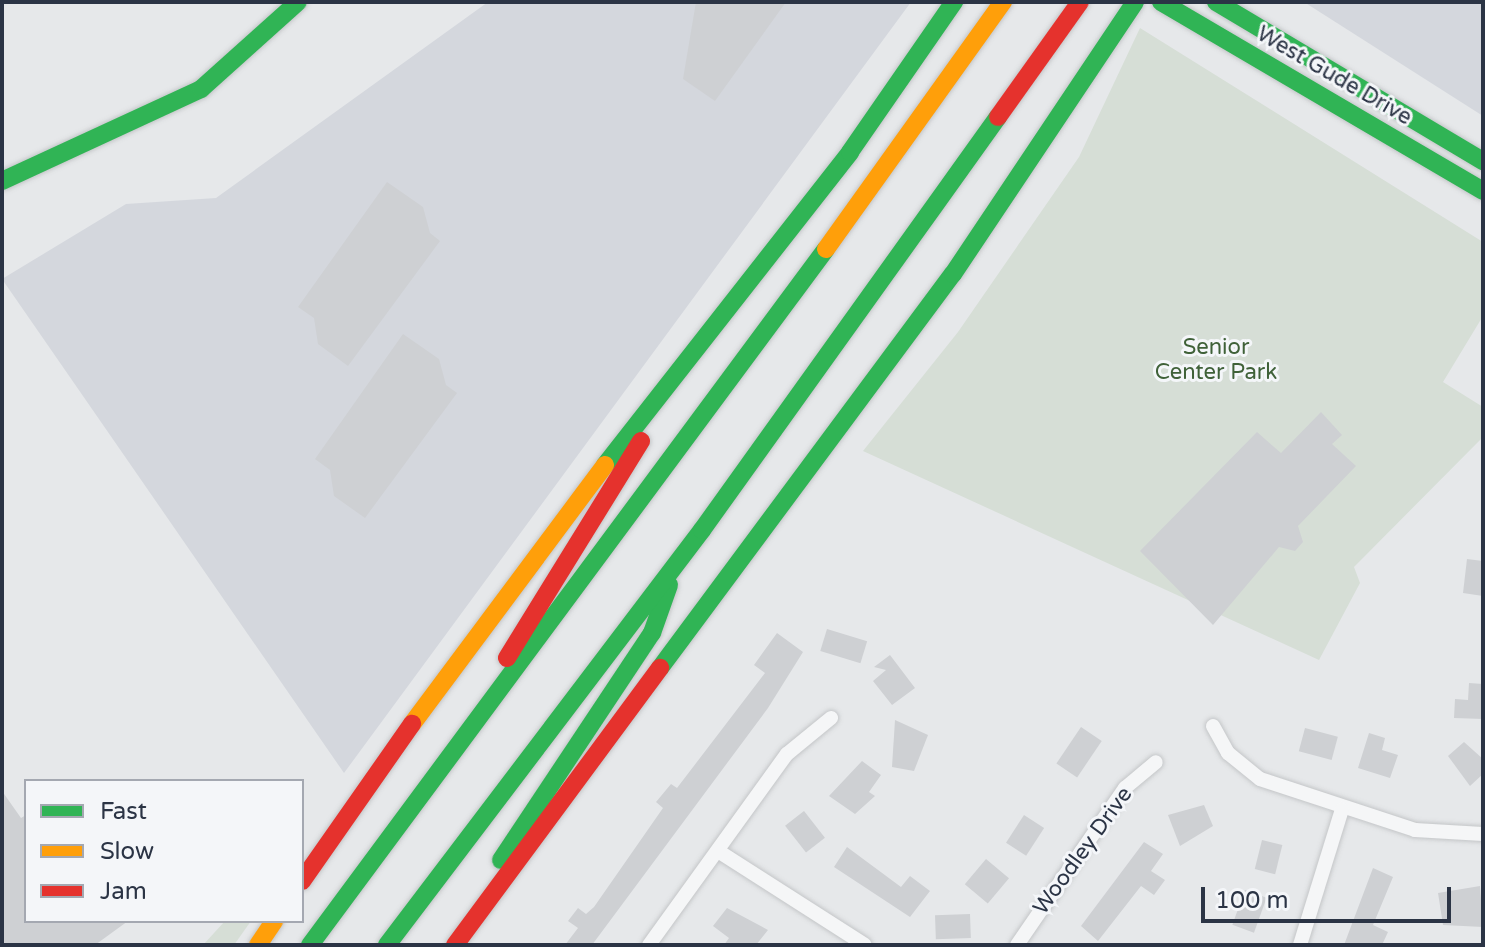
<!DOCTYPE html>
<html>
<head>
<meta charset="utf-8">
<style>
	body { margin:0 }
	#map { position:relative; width:1485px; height:947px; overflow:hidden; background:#e6e8ea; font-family:"Varela Round",sans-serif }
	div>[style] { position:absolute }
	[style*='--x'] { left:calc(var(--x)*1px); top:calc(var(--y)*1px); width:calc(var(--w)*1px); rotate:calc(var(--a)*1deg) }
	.built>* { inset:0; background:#d4d7dd }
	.green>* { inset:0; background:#d6ded6 }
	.building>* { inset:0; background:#ced0d3; transform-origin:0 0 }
	.roads { filter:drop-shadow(0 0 2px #c4c6c8) drop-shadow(0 0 2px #c4c6c8) }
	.street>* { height:14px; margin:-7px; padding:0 7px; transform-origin:7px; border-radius:7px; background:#f5f6f7 }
	.fast>* { height:18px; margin:-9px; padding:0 9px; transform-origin:9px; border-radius:9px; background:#30b455 }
	.slow>* { height:18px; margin:-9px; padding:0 9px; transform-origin:9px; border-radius:9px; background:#ff9f0a }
	.jam>* { height:18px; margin:-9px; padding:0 9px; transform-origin:9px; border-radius:9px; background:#e5322d }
	span { translate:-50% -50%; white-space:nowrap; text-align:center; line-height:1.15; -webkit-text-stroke:6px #f4f6f9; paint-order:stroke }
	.street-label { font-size:22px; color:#2b3445 }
	.park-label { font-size:22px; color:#3f6138 }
	.frame { position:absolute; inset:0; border:4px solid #2b3445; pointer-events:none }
	.legend { position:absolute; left:24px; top:779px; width:280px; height:144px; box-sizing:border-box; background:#f4f6f9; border:2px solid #a4a8b1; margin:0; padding:10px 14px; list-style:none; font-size:24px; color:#2b3445 }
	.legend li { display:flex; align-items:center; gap:16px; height:40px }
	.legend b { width:40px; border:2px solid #a4a8b1 }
	.scale { position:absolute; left:1201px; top:887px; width:250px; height:36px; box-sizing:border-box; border:4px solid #2b3445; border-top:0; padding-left:10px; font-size:24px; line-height:28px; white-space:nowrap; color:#2b3445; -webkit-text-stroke:6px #f4f6f9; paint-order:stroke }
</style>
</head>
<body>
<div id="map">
	<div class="built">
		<i style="clip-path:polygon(488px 2px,911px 2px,344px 773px,2px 279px,126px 204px,216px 198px)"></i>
		<i style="clip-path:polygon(1304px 2px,1483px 2px,1483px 116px)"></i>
	</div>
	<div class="green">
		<i style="clip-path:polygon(1140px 28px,1483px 242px,1483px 316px,1443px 382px,1483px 407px,1483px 437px,1354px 567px,1360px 583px,1319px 660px,863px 451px,958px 332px,1079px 157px)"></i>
		<i style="clip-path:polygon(225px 921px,251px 921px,234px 945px,203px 945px)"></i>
	</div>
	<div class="building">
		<i style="clip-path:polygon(696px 2px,786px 2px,715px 101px,683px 79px)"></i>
		<i style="clip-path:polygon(387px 182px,423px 207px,430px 233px,440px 241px,348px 366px,318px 344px,314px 318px,298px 307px)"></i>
		<i style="clip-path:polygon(403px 334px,439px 359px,446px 385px,457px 393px,365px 518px,334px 496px,330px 470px,315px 459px)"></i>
		<i style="clip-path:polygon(1321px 412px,1342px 435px,1332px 444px,1356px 466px,1298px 526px,1303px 542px,1295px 551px,1279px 547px,1213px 625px,1140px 551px,1257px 432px,1281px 453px)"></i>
		<i style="clip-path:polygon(1467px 559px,1483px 561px,1483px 596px,1463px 593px)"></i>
		<i style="left:827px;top:629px;width:42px;height:23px;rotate:17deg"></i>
		<i style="clip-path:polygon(777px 633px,803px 652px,768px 708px,592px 945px,565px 945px,578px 928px,568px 921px,578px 908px,586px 914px,594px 907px,663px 808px,656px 802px,671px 784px,677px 788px,765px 673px,754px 665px)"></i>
		<i style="clip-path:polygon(890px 655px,915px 688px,892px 705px,873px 681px,886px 670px,874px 667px)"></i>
		<i style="clip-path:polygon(1469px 683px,1483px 684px,1483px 719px,1454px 718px,1455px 699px,1468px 700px)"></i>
		<i style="clip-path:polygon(895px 720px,928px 735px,914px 771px,892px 767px)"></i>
		<i style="left:1081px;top:727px;width:25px;height:44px;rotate:34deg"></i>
		<i style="left:1305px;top:728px;width:34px;height:24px;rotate:15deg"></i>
		<i style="clip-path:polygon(1369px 733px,1385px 738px,1382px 750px,1398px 755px,1390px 778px,1358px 768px)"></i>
		<i style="clip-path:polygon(1464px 742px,1483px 759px,1483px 774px,1470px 786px,1448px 756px)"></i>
		<i style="clip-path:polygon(862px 761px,881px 775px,869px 792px,875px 796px,855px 814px,829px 796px)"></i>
		<i style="clip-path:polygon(2px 791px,21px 818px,26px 815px,26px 921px,128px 921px,95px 945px,2px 945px)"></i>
		<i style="clip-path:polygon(1204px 805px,1213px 826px,1180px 846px,1168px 815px)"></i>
		<i style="left:804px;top:811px;width:34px;height:24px;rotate:52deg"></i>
		<i style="left:1024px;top:815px;width:24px;height:33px;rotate:33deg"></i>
		<i style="left:1262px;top:840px;width:21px;height:30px;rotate:14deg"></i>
		<i style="clip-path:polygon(1144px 842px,1163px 854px,1151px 871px,1165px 880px,1154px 895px,1141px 886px,1098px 941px,1081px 926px)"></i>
		<i style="clip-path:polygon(847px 847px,901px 887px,910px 876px,930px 891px,910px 917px,834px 867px)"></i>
		<i style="left:986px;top:859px;width:30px;height:33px;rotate:40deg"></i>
		<i style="clip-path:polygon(1373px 868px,1393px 877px,1373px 925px,1388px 932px,1382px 945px,1344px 945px)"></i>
		<i style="clip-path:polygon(1480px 886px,1483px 927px,1443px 925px,1438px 893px)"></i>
		<i style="left:1245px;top:890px;width:23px;height:37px;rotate:20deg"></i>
		<i style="clip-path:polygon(727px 908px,768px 930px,756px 945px,724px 945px,729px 938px,713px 926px)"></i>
		<i style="left:970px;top:914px;width:24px;height:35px;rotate:88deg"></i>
	</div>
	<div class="roads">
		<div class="street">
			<i style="--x:1213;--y:726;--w:31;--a:61"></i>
			<i style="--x:1228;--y:753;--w:41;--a:39.1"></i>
			<i style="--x:1260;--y:779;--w:163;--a:18.2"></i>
			<i style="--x:1415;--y:830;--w:68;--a:3.4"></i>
			<i style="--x:718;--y:851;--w:174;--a:32.6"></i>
			<i style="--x:649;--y:945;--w:236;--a:-54.2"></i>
			<i style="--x:787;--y:754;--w:57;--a:-39.3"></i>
			<i style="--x:1017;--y:945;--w:191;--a:-55.5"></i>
			<i style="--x:1125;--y:788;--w:40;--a:-40"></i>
			<i style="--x:1300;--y:945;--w:142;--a:-72.8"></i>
		</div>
		<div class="fast">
			<i style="--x:1161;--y:2;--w:373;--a:30.4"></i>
			<i style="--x:1216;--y:2;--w:311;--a:30.8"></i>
			<i style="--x:2;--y:181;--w:219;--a:-24.8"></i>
			<i style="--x:201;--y:89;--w:130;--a:-41.9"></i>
			<i style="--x:605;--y:465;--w:397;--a:-51.9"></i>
			<i style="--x:850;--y:152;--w:183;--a:-55.3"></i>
			<i style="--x:660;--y:668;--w:491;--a:-53.4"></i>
			<i style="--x:953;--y:274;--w:327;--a:-56.2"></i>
			<i style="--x:501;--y:860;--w:273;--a:-56.4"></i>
			<i style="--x:652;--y:633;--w:51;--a:-70.5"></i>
			<i style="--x:310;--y:945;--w:866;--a:-53.45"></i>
			<i style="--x:387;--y:945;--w:521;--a:-52.8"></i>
			<i style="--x:702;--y:530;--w:508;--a:-54.37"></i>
		</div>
		<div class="slow">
			<i style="--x:826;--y:249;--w:304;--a:-54.4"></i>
			<i style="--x:412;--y:724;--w:323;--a:-53.3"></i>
			<i style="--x:258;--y:945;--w:29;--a:-56"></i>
		</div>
		<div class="jam">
			<i style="--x:998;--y:117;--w:141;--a:-54.5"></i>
			<i style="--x:507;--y:658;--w:255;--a:-58.3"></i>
			<i style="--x:302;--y:881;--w:192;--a:-55"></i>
			<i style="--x:455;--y:945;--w:345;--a:-53.5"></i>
		</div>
	</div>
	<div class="street-label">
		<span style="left:1334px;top:76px;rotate:30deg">West Gude Drive</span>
		<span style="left:1083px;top:851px;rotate:-54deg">Woodley Drive</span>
	</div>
	<div class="park-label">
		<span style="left:1216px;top:360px">Senior<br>Center Park</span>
	</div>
	<div class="frame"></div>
	<ul class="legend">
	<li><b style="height:10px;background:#30b455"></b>Fast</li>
	<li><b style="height:10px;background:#ff9f0a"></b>Slow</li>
	<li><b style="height:10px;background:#e5322d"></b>Jam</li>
	</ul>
	<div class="scale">100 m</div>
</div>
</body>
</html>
